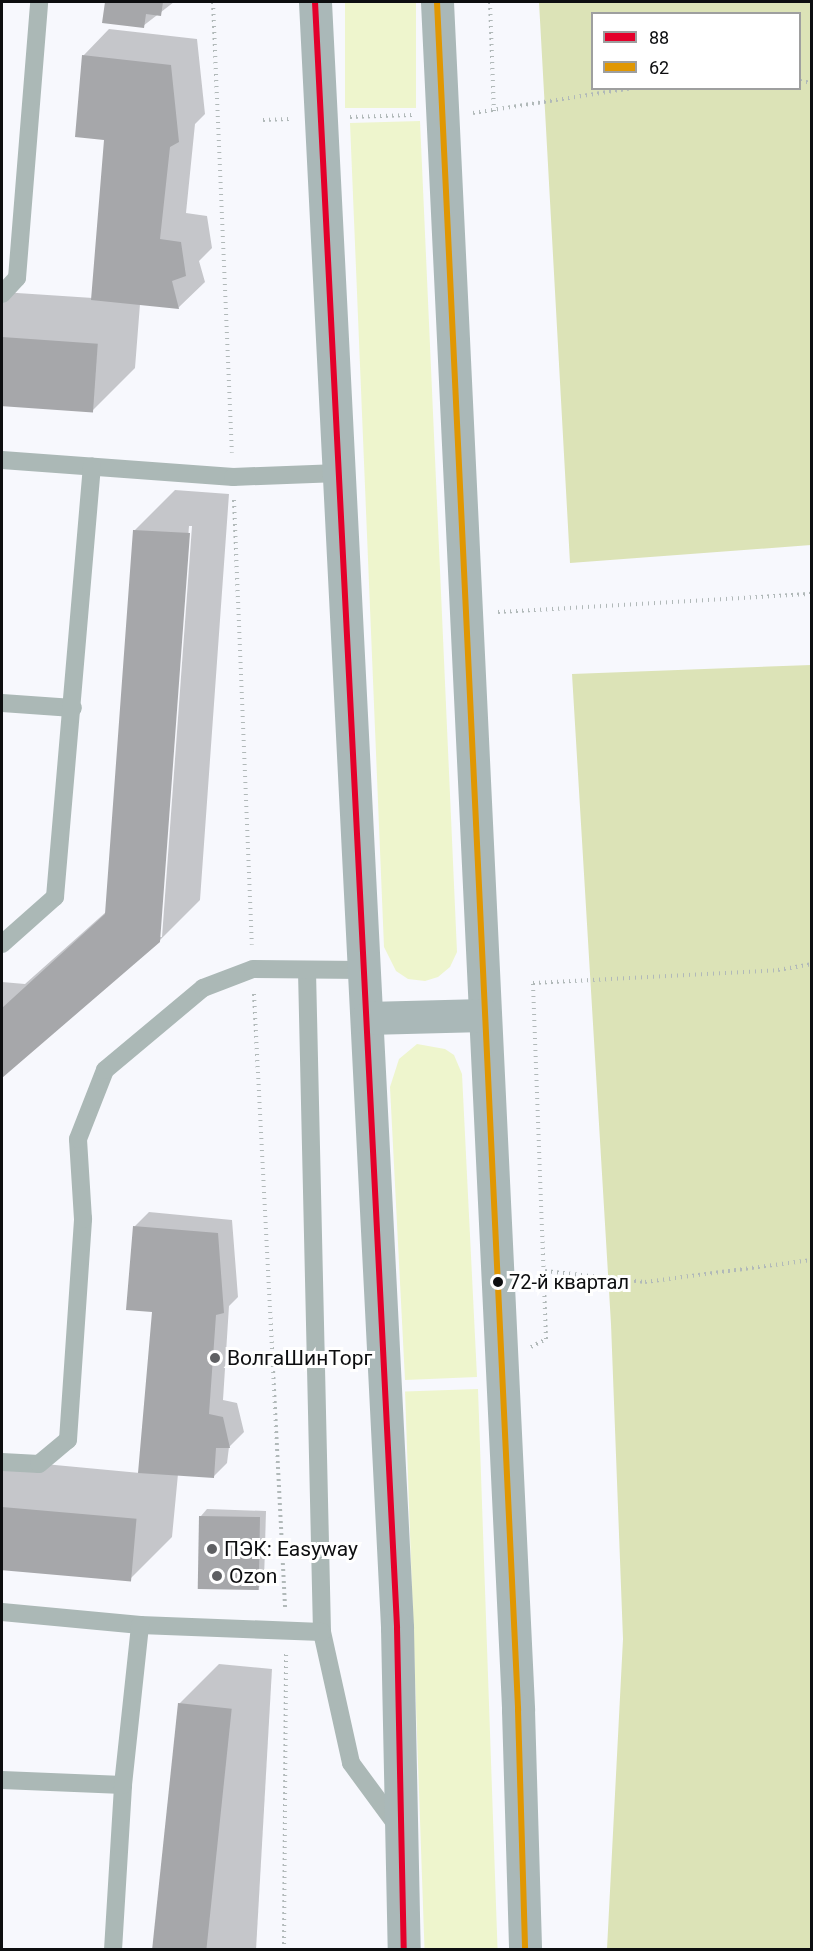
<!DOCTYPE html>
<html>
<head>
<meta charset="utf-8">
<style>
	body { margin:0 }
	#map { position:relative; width:813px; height:1951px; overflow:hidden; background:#f7f8fd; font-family:Roboto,sans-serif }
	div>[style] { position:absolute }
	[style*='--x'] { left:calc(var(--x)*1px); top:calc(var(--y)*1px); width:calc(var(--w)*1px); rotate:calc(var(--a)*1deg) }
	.green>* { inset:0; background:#eef5cd; transform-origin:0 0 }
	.forest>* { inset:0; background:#dce3b7 }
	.shadow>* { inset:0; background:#0003 }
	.building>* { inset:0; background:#a6a7aa; transform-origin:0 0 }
	.path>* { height:4px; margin-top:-2px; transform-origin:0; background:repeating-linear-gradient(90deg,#b1b9b9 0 1.5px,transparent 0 6px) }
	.lane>* { height:18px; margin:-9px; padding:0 9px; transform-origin:9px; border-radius:9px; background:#abb8b6 }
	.primary>* { height:33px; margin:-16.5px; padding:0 16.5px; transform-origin:16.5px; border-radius:16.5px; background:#aab8b8 }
	.bus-1>* { height:6px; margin:-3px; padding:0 3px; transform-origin:3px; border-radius:3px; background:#e4002b }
	.bus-2>* { height:6px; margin:-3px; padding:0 3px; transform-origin:3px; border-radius:3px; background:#e09702 }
	.dots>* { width:16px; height:16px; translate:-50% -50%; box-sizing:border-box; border:3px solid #fff; border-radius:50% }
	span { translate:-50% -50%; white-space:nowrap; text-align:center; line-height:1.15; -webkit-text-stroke:6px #fff; paint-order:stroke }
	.bus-label { font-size:20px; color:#0d0e10 }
	.left { translate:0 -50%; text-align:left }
	.poi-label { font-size:21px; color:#0d0e10 }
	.frame { position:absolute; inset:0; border:3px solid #0d0e10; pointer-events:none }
	.legend { position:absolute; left:591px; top:12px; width:210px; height:78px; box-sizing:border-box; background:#fff; border:2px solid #9e9f9f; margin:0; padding:8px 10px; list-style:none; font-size:18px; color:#0d0e10 }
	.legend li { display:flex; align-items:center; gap:12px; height:30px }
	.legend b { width:30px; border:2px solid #9e9f9f }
</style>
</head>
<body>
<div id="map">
	<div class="green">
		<i style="left:345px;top:2px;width:71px;height:106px"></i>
		<i style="clip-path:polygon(420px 121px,457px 952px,450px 967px,438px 977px,425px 981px,408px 979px,396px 971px,384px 947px,350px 123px)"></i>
		<i style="clip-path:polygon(417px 1044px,445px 1049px,454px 1055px,462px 1074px,477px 1377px,405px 1380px,390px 1087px,399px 1059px)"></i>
		<i style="left:478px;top:1389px;width:560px;height:73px;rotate:88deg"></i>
	</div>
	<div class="forest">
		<i style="clip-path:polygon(evenodd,539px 2px,811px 2px,811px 545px,570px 563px,539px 2px,592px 14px,800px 14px,800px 88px,592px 88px,592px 14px)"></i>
		<i style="clip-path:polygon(811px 665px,811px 1949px,607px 1949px,623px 1639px,611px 1324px,572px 674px)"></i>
	</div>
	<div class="shadow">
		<i style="clip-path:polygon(107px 2px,174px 2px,143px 26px,104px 22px)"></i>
		<i style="clip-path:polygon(109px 29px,197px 39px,205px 114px,195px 124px,186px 213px,207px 216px,212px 248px,199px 261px,205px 282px,178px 308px,140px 304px,135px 368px,92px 411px,2px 405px,2px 292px,93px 298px,106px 139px,83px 56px)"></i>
		<i style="clip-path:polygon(evenodd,175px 490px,229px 494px,200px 900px,159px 941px,2px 1076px,2px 982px,25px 984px,107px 911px,134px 531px,175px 490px,189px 526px,192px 526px,162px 937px,159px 937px,189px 526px)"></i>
		<i style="clip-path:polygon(149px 1212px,232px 1220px,238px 1297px,229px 1306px,223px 1400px,237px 1403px,244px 1432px,229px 1447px,227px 1463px,213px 1477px,178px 1474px,172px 1537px,129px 1580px,2px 1568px,2px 1460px,140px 1473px,154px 1310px,135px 1226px)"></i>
		<i style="clip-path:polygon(207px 1509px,266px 1511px,264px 1581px,258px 1588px,201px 1516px)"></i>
		<i style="clip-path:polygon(219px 1664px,272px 1669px,256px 1950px,164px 1950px,179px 1704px)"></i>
	</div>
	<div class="building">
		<i style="clip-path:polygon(105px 2px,163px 2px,161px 16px,146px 14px,144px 28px,102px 23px)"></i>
		<i style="clip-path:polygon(82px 55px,171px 65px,179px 142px,170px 147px,160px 239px,181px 242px,186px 276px,172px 281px,179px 309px,91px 300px,104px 140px,75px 137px)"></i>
		<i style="left:2px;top:337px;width:96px;height:69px;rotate:4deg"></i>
		<i style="clip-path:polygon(133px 530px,190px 533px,160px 942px,2px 1078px,2px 1008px,105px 914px)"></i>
		<i style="clip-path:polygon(133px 1226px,218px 1233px,224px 1313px,216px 1315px,209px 1414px,223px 1417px,230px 1448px,216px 1448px,214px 1478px,138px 1473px,152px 1312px,126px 1310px)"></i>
		<i style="left:2px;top:1507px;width:135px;height:63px;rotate:5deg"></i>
		<i style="left:199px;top:1516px;width:61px;height:73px;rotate:1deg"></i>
		<i style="left:178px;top:1703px;width:54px;height:247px;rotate:6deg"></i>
	</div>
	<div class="path">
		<i style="--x:213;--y:2;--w:451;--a:87.6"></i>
		<i style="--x:490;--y:2;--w:110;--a:87.9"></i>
		<i style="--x:800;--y:81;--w:12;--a:9"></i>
		<i style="--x:473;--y:113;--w:162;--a:-8.9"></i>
		<i style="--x:350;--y:117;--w:62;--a:-1.8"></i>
		<i style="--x:263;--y:120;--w:26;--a:-2"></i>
		<i style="--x:234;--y:500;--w:445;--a:87.7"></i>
		<i style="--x:498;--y:612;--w:315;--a:-3.3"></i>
		<i style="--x:254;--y:994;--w:614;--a:87.1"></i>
		<i style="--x:545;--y:1271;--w:101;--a:6.3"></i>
		<i style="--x:645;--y:1282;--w:168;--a:-7.5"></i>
		<i style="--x:531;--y:1347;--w:17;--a:-28"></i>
		<i style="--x:546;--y:1339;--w:356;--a:-92.1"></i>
		<i style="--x:533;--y:983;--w:245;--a:-3"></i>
		<i style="--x:778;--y:970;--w:35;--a:-10"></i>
		<i style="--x:284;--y:1950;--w:296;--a:-89.6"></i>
	</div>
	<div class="lane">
		<i style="--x:2;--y:294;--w:22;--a:-47"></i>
		<i style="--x:17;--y:278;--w:277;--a:-85.4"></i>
		<i style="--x:2;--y:460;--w:232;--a:4.2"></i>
		<i style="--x:233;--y:477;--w:106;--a:-2.2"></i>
		<i style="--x:2;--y:703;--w:71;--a:4"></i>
		<i style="--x:2;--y:944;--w:71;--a:-41.6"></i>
		<i style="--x:55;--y:897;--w:432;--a:-85.1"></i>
		<i style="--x:307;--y:971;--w:661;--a:88.7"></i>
		<i style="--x:322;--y:1632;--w:134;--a:77.5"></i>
		<i style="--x:351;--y:1763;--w:79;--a:53.7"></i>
		<i style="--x:2;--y:1462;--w:37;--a:3"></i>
		<i style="--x:39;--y:1464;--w:38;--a:-40"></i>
		<i style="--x:68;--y:1440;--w:222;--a:-86.1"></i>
		<i style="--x:83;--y:1219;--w:80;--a:-93.6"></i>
		<i style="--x:78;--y:1139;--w:74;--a:-68.6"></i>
		<i style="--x:105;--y:1070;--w:128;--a:-39.9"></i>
		<i style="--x:203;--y:988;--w:53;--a:-20.8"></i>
		<i style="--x:253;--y:969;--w:111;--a:0.5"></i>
		<i style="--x:2;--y:1612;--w:139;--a:5.4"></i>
		<i style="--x:140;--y:1625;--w:182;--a:2.2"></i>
		<i style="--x:2;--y:1780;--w:121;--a:2.4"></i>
		<i style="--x:113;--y:1950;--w:165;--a:-86.5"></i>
		<i style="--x:123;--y:1785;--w:161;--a:-83.9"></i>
	</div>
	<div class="primary">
		<i style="--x:315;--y:2;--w:1628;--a:87.11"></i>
		<i style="--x:397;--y:1628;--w:322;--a:88.8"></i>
		<i style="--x:437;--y:2;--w:1710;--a:87.28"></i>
		<i style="--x:518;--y:1710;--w:240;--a:88.3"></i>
		<i style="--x:367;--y:1018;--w:117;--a:-1.5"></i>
	</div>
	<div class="bus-1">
		<i style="--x:315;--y:2;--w:1628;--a:87.11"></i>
		<i style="--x:397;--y:1628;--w:322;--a:88.8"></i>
	</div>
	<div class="bus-2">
		<i style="--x:437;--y:2;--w:1710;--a:87.28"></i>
		<i style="--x:518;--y:1710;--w:240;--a:88.3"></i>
	</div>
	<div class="dots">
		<i style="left:498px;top:1282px;background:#0d0e10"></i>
		<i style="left:215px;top:1358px;background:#5f6063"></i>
		<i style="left:212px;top:1549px;background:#5f6063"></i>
		<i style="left:217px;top:1576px;background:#5f6063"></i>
	</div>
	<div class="bus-label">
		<span class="left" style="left:509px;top:1282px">72-й квартал</span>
	</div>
	<div class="poi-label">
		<span class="left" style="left:227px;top:1358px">ВолгаШинТорг</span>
		<span class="left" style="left:224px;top:1549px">ПЭК: Easyway</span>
		<span class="left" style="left:229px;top:1576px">Ozon</span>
	</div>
	<div class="frame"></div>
	<ul class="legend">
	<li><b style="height:8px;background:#e4002b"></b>88</li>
	<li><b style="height:8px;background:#e09702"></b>62</li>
	</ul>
</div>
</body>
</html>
